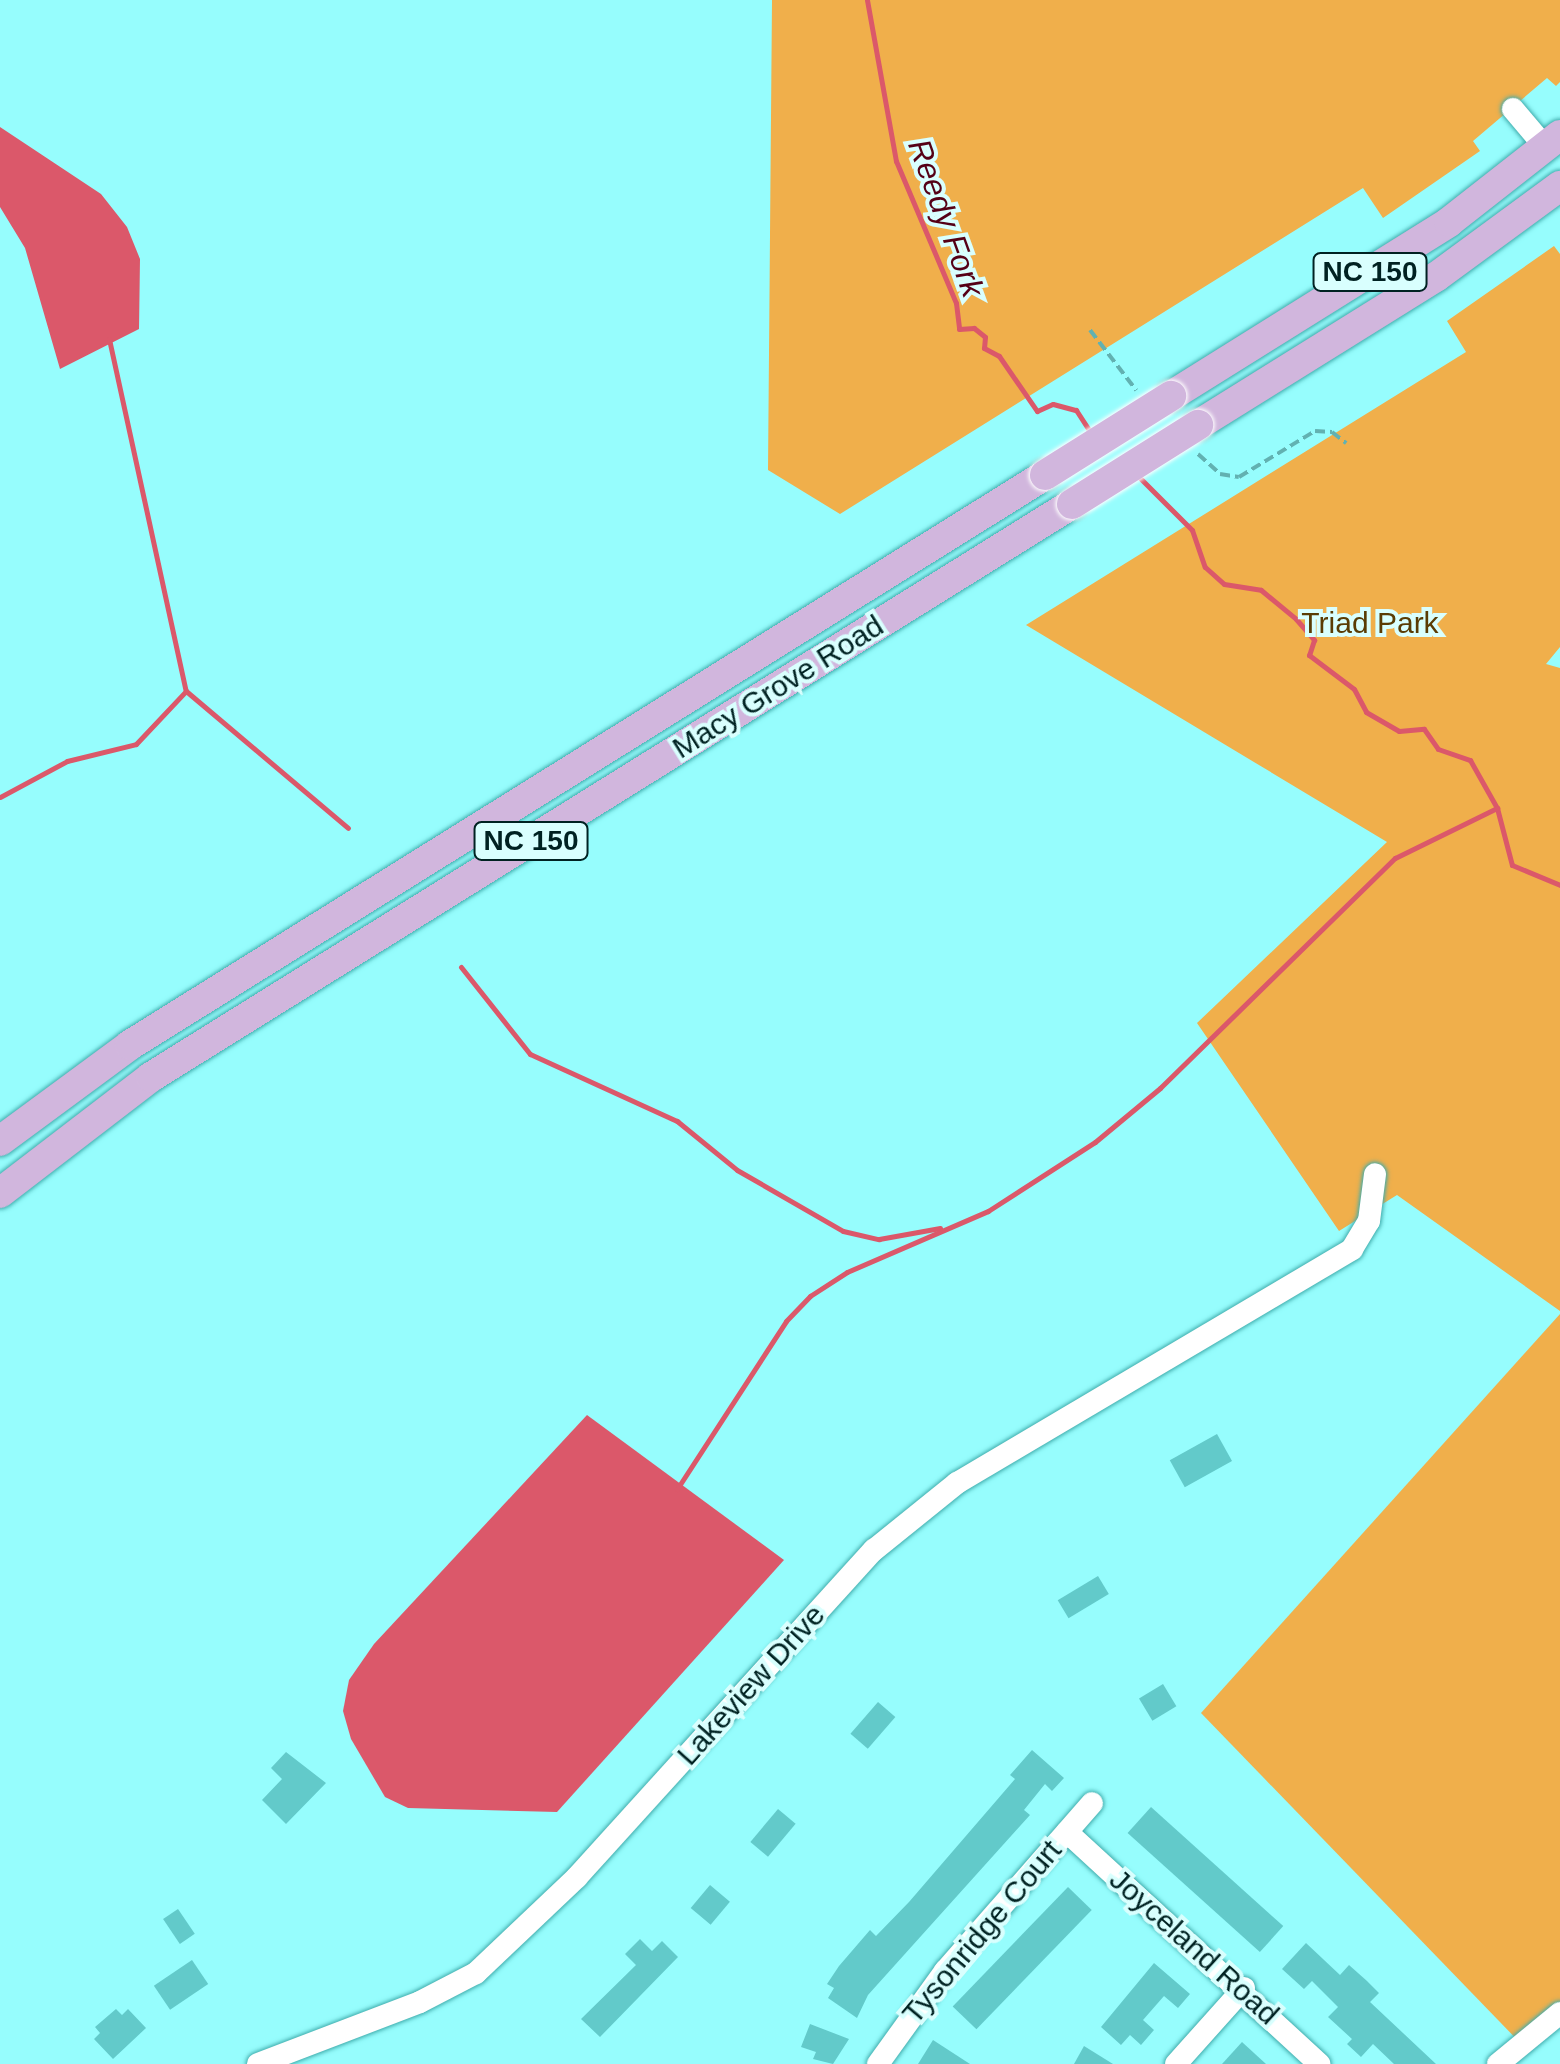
<!DOCTYPE html>
<html>
<head>
<meta charset="utf-8">
<style>
	body { margin:0 }
	#map { position:relative; width:1560px; height:2064px; overflow:hidden; background:#96fdfd; font-family:Arial,sans-serif }
	div>[style] { position:absolute }
	[style*='--x'] { left:calc(var(--x)*1px); top:calc(var(--y)*1px); width:calc(var(--w)*1px); rotate:calc(var(--a)*1deg) }
	.green>* { inset:0; background:#f0af4b }
	.water>* { inset:0; background:#db586a }
	.stream>* { height:5px; margin:-2.5px; padding:0 2.5px; transform-origin:2.5px; border-radius:2.5px; background:#db586a }
	.building>* { inset:0; background:#62caca; transform-origin:0 0 }
	.path>* { height:4px; margin-top:-2px; transform-origin:0; background:repeating-linear-gradient(90deg,#62b1b1 0 10px,transparent 0 15px) }
	.roads { filter:drop-shadow(0 0 2px #40acac) drop-shadow(0 0 2px #40acac) }
	.minor>* { height:22px; margin:-11px; padding:0 11px; transform-origin:11px; border-radius:11px; background:#fff }
	.major>* { height:30px; margin:-15px; padding:0 15px; transform-origin:15px; border-radius:15px; background:#d1b6dd }
	.bridges { filter:drop-shadow(0 0 2px #fff) drop-shadow(0 0 2px #fff) }
	.major-bridge>* { height:30px; margin:-15px; padding:0 15px; transform-origin:15px; border-radius:15px; background:#d1b6dd }
	span { translate:-50% -50%; white-space:nowrap; text-align:center; line-height:1.15; -webkit-text-stroke:8px #d9fffe; paint-order:stroke }
	.shield-label span { padding:2px 8px; background:#d9fffe; border:2px solid; border-radius:8px; -webkit-text-stroke-width:0 }
	.shield-label { font-size:28px; color:#022; font-weight:700 }
	.park-label { font-size:30px; color:#5a3c04 }
	.street-label { font-size:30px; color:#022 }
	.water-label { font-size:32px; color:#550016; font-style:italic }
</style>
</head>
<body>
<div id="map">
	<div class="green">
		<i style="clip-path:polygon(772px 0,1560px 0,1560px 82px,1556px 86px,1547px 78px,1473px 141px,1480px 151px,1383px 218px,1363px 188px,840px 514px,768px 470px)"></i>
		<i style="clip-path:polygon(1554px 246px,1560px 254px,1560px 647px,1546px 664px,1560px 668px,1560px 1311px,1397px 1195px,1339px 1231px,1197px 1023px,1387px 842px,1026px 625px,1466px 352px,1447px 321px)"></i>
		<i style="clip-path:polygon(1560px 1314px,1560px 2015px,1528px 2051px,1201px 1713px)"></i>
	</div>
	<div class="water">
		<i style="clip-path:polygon(0 127px,101px 194px,127px 227px,140px 259px,139px 329px,60px 369px,25px 248px,0 207px)"></i>
		<i style="clip-path:polygon(587px 1415px,784px 1560px,557px 1812px,408px 1808px,385px 1797px,351px 1739px,343px 1711px,349px 1680px,374px 1644px)"></i>
	</div>
	<div class="stream">
		<i style="--x:867;--y:0;--w:164;--a:79.8"></i>
		<i style="--x:896;--y:161;--w:154;--a:67.1"></i>
		<i style="--x:956;--y:303;--w:26;--a:83"></i>
		<i style="--x:959;--y:329;--w:15;--a:-4"></i>
		<i style="--x:974;--y:328;--w:14;--a:39"></i>
		<i style="--x:985;--y:337;--w:11;--a:95"></i>
		<i style="--x:984;--y:348;--w:17;--a:28"></i>
		<i style="--x:999;--y:356;--w:67;--a:55.4"></i>
		<i style="--x:1037;--y:411;--w:17;--a:-24"></i>
		<i style="--x:1053;--y:404;--w:24;--a:15"></i>
		<i style="--x:1076;--y:410;--w:30;--a:57"></i>
		<i style="--x:109;--y:339;--w:360;--a:77.7"></i>
		<i style="--x:186;--y:691;--w:212;--a:40.2"></i>
		<i style="--x:1139;--y:477;--w:75;--a:45"></i>
		<i style="--x:1192;--y:530;--w:39;--a:71"></i>
		<i style="--x:1205;--y:567;--w:25;--a:42"></i>
		<i style="--x:1224;--y:584;--w:37;--a:9"></i>
		<i style="--x:1261;--y:590;--w:45;--a:39.6"></i>
		<i style="--x:1296;--y:619;--w:28;--a:49"></i>
		<i style="--x:1314;--y:640;--w:16;--a:108"></i>
		<i style="--x:1309;--y:655;--w:56;--a:37.1"></i>
		<i style="--x:1354;--y:689;--w:26;--a:62"></i>
		<i style="--x:1366;--y:712;--w:38;--a:30"></i>
		<i style="--x:1399;--y:731;--w:25;--a:-5"></i>
		<i style="--x:1424;--y:729;--w:24;--a:55"></i>
		<i style="--x:1438;--y:749;--w:34;--a:19"></i>
		<i style="--x:1470;--y:760;--w:55;--a:60.6"></i>
		<i style="--x:1497;--y:808;--w:59;--a:75.3"></i>
		<i style="--x:1512;--y:865;--w:52;--a:22.6"></i>
		<i style="--x:0;--y:797;--w:76;--a:-28.2"></i>
		<i style="--x:67;--y:761;--w:71;--a:-13.8"></i>
		<i style="--x:136;--y:744;--w:73;--a:-46.7"></i>
		<i style="--x:461;--y:967;--w:111;--a:51.6"></i>
		<i style="--x:530;--y:1054;--w:162;--a:24.5"></i>
		<i style="--x:677;--y:1121;--w:77;--a:39.2"></i>
		<i style="--x:737;--y:1170;--w:122;--a:29.9"></i>
		<i style="--x:843;--y:1231;--w:37;--a:13"></i>
		<i style="--x:879;--y:1239;--w:62;--a:-10.2"></i>
		<i style="--x:677;--y:1489;--w:200;--a:-57"></i>
		<i style="--x:786;--y:1321;--w:35;--a:-46"></i>
		<i style="--x:810;--y:1296;--w:44;--a:-33"></i>
		<i style="--x:847;--y:1272;--w:154;--a:-23.4"></i>
		<i style="--x:988;--y:1211;--w:127;--a:-32.8"></i>
		<i style="--x:1095;--y:1142;--w:85;--a:-39.7"></i>
		<i style="--x:1160;--y:1088;--w:329;--a:-44.4"></i>
		<i style="--x:1395;--y:858;--w:114;--a:-26.1"></i>
	</div>
	<div class="building">
		<i style="left:1217px;top:1434px;width:31px;height:54px;rotate:61deg"></i>
		<i style="left:1098px;top:1576px;width:21px;height:47px;rotate:59deg"></i>
		<i style="left:1163px;top:1684px;width:26px;height:28px;rotate:59deg"></i>
		<i style="left:878px;top:1702px;width:23px;height:42px;rotate:41deg"></i>
		<i style="clip-path:polygon(1032px 1750px,1064px 1778px,1052px 1791px,1045px 1784px,1024px 1810px,1030px 1815px,868px 1995px,857px 2018px,828px 1998px,834px 1988px,827px 1984px,839px 1966px,870px 1930px,876px 1936px,909px 1902px,1015px 1779px,1010px 1775px)"></i>
		<i style="clip-path:polygon(286px 1752px,326px 1783px,286px 1824px,262px 1800px,282px 1779px,271px 1768px)"></i>
		<i style="left:1151px;top:1807px;width:178px;height:35px;rotate:42deg"></i>
		<i style="left:778px;top:1809px;width:23px;height:43px;rotate:40deg"></i>
		<i style="left:710px;top:1885px;width:26px;height:30px;rotate:40deg"></i>
		<i style="left:1068px;top:1887px;width:33px;height:166px;rotate:44deg"></i>
		<i style="left:178px;top:1909px;width:30px;height:18px;rotate:56deg"></i>
		<i style="clip-path:polygon(640px 1939px,652px 1951px,662px 1941px,678px 1957px,600px 2037px,581px 2019px,636px 1965px,625px 1954px)"></i>
		<i style="clip-path:polygon(1306px 1943px,1340px 1975px,1349px 1965px,1367px 1981px,1379px 1993px,1370px 2002px,1436px 2064px,1394px 2064px,1373px 2044px,1361px 2057px,1347px 2044px,1352px 2039px,1328px 2017px,1338px 2007px,1312px 1981px,1304px 1989px,1282px 1969px)"></i>
		<i style="left:192px;top:1960px;width:29px;height:46px;rotate:56deg"></i>
		<i style="clip-path:polygon(1154px 1963px,1190px 1994px,1178px 2008px,1164px 1996px,1143px 2020px,1154px 2030px,1141px 2045px,1130px 2035px,1121px 2045px,1101px 2027px)"></i>
		<i style="clip-path:polygon(116px 2009px,122px 2015px,128px 2009px,146px 2028px,113px 2059px,94px 2039px,100px 2033px,95px 2027px)"></i>
		<i style="clip-path:polygon(810px 2024px,849px 2039px,833px 2064px,813px 2059px,816px 2052px,801px 2047px)"></i>
		<i style="clip-path:polygon(933px 2040px,970px 2064px,918px 2064px)"></i>
		<i style="clip-path:polygon(1242px 2042px,1266px 2064px,1222px 2064px)"></i>
		<i style="clip-path:polygon(1084px 2046px,1113px 2064px,1074px 2064px)"></i>
	</div>
	<div class="path">
		<i style="--x:1090;--y:330;--w:76;--a:52.5"></i>
		<i style="--x:1198;--y:454;--w:30;--a:42"></i>
		<i style="--x:1220;--y:474;--w:19;--a:9"></i>
		<i style="--x:1239;--y:477;--w:89;--a:-31.2"></i>
		<i style="--x:1315;--y:431;--w:17;--a:3"></i>
		<i style="--x:1332;--y:432;--w:18;--a:38"></i>
	</div>
	<div class="roads">
		<div class="minor">
			<i style="--x:1513;--y:109;--w:51;--a:49.8"></i>
			<i style="--x:1067;--y:1832;--w:343;--a:42.6"></i>
			<i style="--x:258;--y:2064;--w:173;--a:-20.9"></i>
			<i style="--x:420;--y:2002;--w:63;--a:-27.4"></i>
			<i style="--x:476;--y:1973;--w:139;--a:-43.5"></i>
			<i style="--x:577;--y:1877;--w:442;--a:-47.8"></i>
			<i style="--x:874;--y:1550;--w:107;--a:-38.9"></i>
			<i style="--x:957;--y:1483;--w:459;--a:-30.6"></i>
			<i style="--x:1352;--y:1249;--w:33;--a:-59"></i>
			<i style="--x:1369;--y:1221;--w:47;--a:-82.7"></i>
			<i style="--x:878;--y:2064;--w:115;--a:-54.2"></i>
			<i style="--x:945;--y:1971;--w:223;--a:-48.8"></i>
			<i style="--x:1176;--y:2064;--w:102;--a:-48.2"></i>
			<i style="--x:1498;--y:2064;--w:80;--a:-39.4"></i>
		</div>
		<div class="major">
			<i style="--x:1171;--y:396;--w:328;--a:-32"></i>
			<i style="--x:1449;--y:222;--w:141;--a:-38.1"></i>
			<i style="--x:1198;--y:425;--w:280;--a:-31.9"></i>
			<i style="--x:1436;--y:277;--w:154;--a:-36.3"></i>
			<i style="--x:0;--y:1141;--w:162;--a:-36.4"></i>
			<i style="--x:130;--y:1045;--w:1078;--a:-31.92"></i>
			<i style="--x:0;--y:1193;--w:190;--a:-37.5"></i>
			<i style="--x:151;--y:1077;--w:1085;--a:-31.89"></i>
		</div>
	</div>
	<div class="bridges">
		<div class="major-bridge">
			<i style="--x:1045;--y:475;--w:149;--a:-32.1"></i>
			<i style="--x:1072;--y:504;--w:149;--a:-32.1"></i>
		</div>
	</div>
	<div class="shield-label">
		<span style="left:1370px;top:272px">NC 150</span>
		<span style="left:531px;top:841px">NC 150</span>
	</div>
	<div class="park-label">
		<span style="left:1370px;top:623px">Triad Park</span>
	</div>
	<div class="street-label">
		<span style="left:778px;top:687px;rotate:-32deg">Macy Grove Road</span>
		<span style="left:751px;top:1685px;rotate:-48deg">Lakeview Drive</span>
		<span style="left:982px;top:1932px;rotate:-50deg">Tysonridge Court</span>
		<span style="left:1194px;top:1947px;rotate:42deg">Joyceland Road</span>
	</div>
	<div class="water-label">
		<span style="left:946px;top:218px;rotate:70deg">Reedy Fork</span>
	</div>
</div>
</body>
</html>
